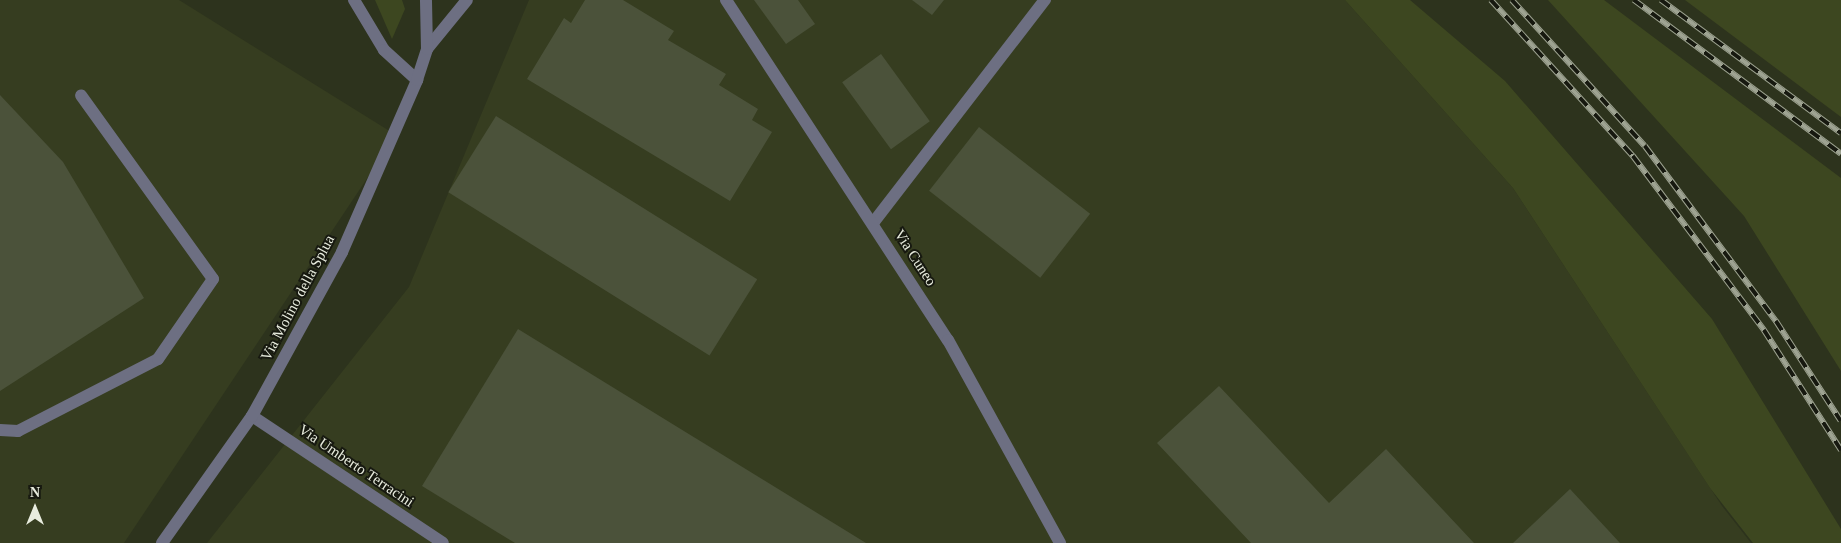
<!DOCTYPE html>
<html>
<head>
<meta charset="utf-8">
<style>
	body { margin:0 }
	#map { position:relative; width:1841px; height:543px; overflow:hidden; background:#2d331d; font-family:Georgia,serif }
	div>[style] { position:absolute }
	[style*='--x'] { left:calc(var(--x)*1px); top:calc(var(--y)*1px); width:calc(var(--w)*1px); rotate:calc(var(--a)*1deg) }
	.built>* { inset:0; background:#363d20 }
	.green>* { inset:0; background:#3d4720 }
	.building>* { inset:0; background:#4b523a; transform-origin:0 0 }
	.service>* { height:12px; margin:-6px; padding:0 6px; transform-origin:6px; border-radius:6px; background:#6d6f82 }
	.minor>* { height:12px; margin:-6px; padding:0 6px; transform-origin:6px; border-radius:6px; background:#6d6f82 }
	.rail>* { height:5.5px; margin-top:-2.75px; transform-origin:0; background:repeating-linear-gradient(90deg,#171910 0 11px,#9ea392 0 22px); box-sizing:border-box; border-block:1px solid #9ea392 }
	span { translate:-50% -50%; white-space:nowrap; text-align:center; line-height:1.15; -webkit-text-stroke:4px #171910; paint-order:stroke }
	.street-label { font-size:15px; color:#e8ecde }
	.north { position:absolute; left:10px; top:483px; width:50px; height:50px; -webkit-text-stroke:4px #171910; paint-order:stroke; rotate:0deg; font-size:14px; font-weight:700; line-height:20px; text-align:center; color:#e8ecde }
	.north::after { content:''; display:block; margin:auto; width:18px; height:22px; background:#e8ecde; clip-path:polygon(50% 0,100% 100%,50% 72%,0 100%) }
</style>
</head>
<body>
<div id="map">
	<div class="built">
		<i style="clip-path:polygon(0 0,179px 0,396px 135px,124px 543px,0 543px)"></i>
		<i style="clip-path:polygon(529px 0,1345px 0,1513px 188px,1722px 506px,1751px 543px,207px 543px,409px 287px)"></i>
	</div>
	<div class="green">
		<i style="clip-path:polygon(375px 0,402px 0,405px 9px,392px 39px)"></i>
		<i style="clip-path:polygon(1345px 0,1410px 0,1505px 81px,1712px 319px,1841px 529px,1841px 543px,1753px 543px,1710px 488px,1513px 188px)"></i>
		<i style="clip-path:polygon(1548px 0,1604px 0,1841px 178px,1841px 371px,1744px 216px)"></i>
		<i style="clip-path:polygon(1685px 0,1841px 0,1841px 117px)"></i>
	</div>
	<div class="building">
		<i style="clip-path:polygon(585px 0,623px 0,674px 31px,668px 40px,726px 74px,719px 85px,758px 109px,752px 120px,772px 132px,730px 201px,527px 79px,564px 18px,571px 23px)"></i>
		<i style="clip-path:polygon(754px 0,798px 0,815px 24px,786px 44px)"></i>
		<i style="clip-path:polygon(912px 0,944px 0,932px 15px)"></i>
		<i style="left:881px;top:54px;width:83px;height:48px;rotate:54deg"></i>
		<i style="clip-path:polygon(0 95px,63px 162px,144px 298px,0 391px)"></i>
		<i style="left:496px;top:116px;width:308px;height:90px;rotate:32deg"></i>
		<i style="left:979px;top:127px;width:141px;height:81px;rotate:38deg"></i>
		<i style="clip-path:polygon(518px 329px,866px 543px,515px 543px,422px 486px)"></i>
		<i style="clip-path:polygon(1219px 386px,1329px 503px,1386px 449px,1474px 543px,1251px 543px,1157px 443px)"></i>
		<i style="clip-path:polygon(1570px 489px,1620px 543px,1513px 543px)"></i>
	</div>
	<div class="service">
		<i style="--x:354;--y:0;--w:58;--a:59"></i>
		<i style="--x:384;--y:50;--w:45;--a:42.3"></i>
		<i style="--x:873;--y:223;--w:282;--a:-52.4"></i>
		<i style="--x:0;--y:430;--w:18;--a:3"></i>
		<i style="--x:18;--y:431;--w:157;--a:-27.2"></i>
		<i style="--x:158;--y:359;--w:97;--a:-55.5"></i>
		<i style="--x:213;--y:279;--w:226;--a:-125.7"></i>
	</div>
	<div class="minor">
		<i style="--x:726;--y:0;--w:406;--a:56.9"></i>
		<i style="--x:948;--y:340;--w:232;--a:61.1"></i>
		<i style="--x:427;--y:49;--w:63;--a:-50.8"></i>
		<i style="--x:252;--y:416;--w:229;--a:33.6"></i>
		<i style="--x:162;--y:543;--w:156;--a:-54.7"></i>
		<i style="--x:252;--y:416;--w:187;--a:-61.2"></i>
		<i style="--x:342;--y:252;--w:188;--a:-66.4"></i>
		<i style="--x:417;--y:80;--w:33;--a:-72"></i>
		<i style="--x:427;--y:49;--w:49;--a:-91.2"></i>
	</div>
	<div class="rail">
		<i style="--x:1491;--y:0;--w:211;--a:47.7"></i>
		<i style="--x:1633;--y:156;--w:218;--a:53"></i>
		<i style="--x:1764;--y:330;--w:143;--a:57.3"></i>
		<i style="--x:1512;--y:0;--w:197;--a:47.7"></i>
		<i style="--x:1645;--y:146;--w:219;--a:53.2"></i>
		<i style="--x:1776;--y:321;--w:119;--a:57"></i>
		<i style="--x:1634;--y:0;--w:258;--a:36.6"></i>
		<i style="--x:1661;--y:0;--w:224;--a:36.5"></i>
	</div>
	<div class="street-label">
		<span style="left:915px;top:258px;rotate:57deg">Via Cuneo</span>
		<span style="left:298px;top:298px;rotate:-62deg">Via Molino della Splua</span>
		<span style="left:356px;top:466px;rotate:34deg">Via Umberto Terracini</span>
	</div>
	<div class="north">N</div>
</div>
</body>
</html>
